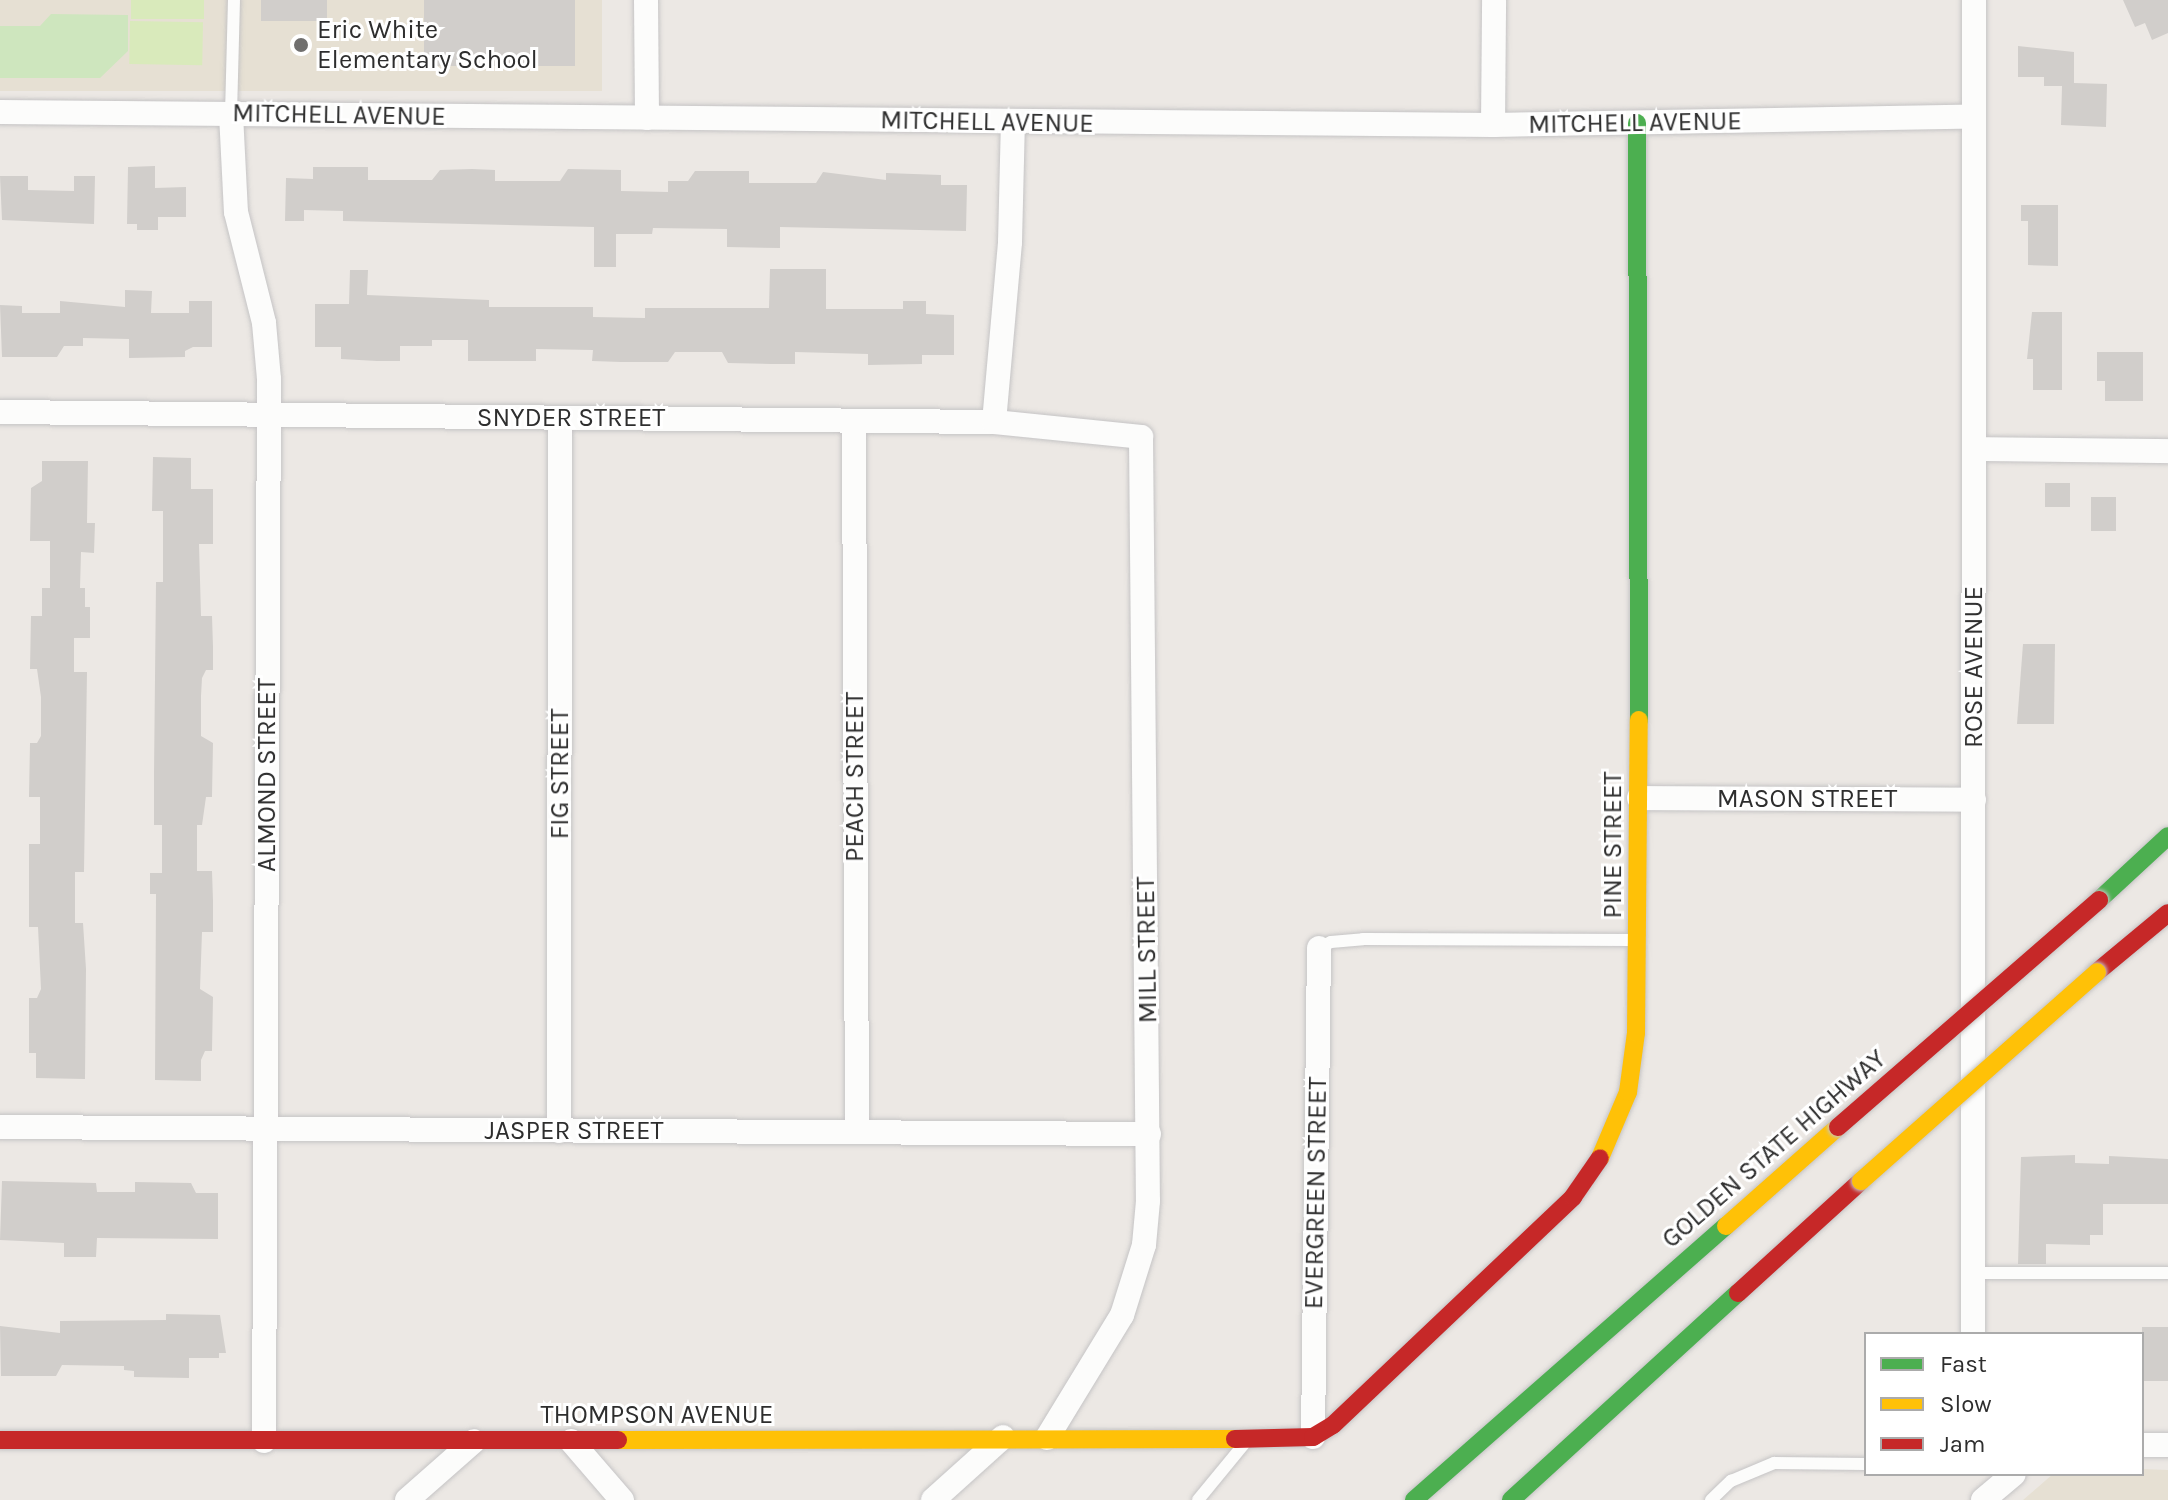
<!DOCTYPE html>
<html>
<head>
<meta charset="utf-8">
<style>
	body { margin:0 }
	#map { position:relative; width:2168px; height:1500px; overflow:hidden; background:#ece8e4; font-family:Karla,sans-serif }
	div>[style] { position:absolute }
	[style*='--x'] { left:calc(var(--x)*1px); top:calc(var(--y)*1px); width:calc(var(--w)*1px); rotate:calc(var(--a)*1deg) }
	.education>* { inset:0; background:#e6e0d3; transform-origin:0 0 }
	.green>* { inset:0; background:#cee6be }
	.pitch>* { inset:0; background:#d9eabb; transform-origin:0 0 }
	.building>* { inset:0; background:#d1cecb; transform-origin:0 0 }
	.roads { filter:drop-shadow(0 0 2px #c5c4c5) drop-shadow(0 0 2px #c5c4c5) }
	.lane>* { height:12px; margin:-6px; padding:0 6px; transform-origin:6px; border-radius:6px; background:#fcfcfb }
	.street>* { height:24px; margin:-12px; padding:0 12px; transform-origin:12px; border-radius:12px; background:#fcfcfb }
	.fast>* { height:18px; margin:-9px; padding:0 9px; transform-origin:9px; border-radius:9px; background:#4caf50 }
	.slow>* { height:18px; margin:-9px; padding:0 9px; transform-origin:9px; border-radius:9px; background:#ffc107 }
	.jam>* { height:18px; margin:-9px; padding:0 9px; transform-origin:9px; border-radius:9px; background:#c62828 }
	.bridges { filter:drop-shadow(0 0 2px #c6c5c4) drop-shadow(0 0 2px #c6c5c4) }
	.slow-bridge>* { height:18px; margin:-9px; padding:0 9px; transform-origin:9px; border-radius:9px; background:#ffc107 }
	.jam-bridge>* { height:18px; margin:-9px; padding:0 9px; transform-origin:9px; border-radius:9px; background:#c62828 }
	.dots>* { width:22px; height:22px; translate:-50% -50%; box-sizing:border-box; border:4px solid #fff; border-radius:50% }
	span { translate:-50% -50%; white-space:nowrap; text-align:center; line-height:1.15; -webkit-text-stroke:6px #fff; paint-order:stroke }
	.poi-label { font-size:26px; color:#2e2e2e }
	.left { translate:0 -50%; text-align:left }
	.street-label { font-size:26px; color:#2e2e2e }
	.legend { position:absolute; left:1864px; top:1332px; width:280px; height:144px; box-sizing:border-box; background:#fff; border:2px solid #ababab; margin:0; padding:10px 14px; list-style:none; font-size:24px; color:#2e2e2e }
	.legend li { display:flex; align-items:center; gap:16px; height:40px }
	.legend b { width:40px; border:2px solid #ababab }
</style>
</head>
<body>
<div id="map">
	<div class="education">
		<i style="left:0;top:0;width:602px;height:91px"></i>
		<i style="clip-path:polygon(2142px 1469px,2168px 1470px,2168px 1500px,2023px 1500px,2053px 1474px,2142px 1474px)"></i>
	</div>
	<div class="green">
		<i style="clip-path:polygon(51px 14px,128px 15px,128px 51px,100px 78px,0 78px,0 26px,40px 26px)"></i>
	</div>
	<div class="pitch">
		<i style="left:131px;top:0;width:73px;height:19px"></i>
		<i style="left:130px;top:21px;width:73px;height:43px;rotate:1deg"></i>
	</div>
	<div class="building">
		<i style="left:261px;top:0;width:66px;height:21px"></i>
		<i style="left:424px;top:0;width:151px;height:66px"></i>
		<i style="clip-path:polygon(2123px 0,2168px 0,2168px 33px,2152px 40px,2145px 23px,2135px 27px)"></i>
		<i style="clip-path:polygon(2018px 46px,2074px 52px,2074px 83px,2107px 84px,2106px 127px,2061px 125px,2062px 86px,2044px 86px,2044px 77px,2018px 77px)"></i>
		<i style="clip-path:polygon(155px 166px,155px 188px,186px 187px,186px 217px,158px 217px,158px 230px,137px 230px,137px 224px,127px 224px,128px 167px)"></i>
		<i style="clip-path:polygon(313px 167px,368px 167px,368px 180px,432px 180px,440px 170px,472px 169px,495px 170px,495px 181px,560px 181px,568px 169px,621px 170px,621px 191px,668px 192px,668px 181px,688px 181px,695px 171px,749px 171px,749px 183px,816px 183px,823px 172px,886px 180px,886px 173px,941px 175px,941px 185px,967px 185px,966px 231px,780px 227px,780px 248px,727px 247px,727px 229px,653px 228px,652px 234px,616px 234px,616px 267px,594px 267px,594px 227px,343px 221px,343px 211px,304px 210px,304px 221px,285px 221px,286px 178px,313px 179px)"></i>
		<i style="clip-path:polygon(0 176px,28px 176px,28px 190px,74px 191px,74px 176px,95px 176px,94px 224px,2px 220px)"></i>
		<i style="clip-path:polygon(2021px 205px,2058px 205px,2058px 266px,2028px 265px,2028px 221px,2021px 221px)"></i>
		<i style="clip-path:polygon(770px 269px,826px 269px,826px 309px,903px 309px,903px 301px,926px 301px,926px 314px,954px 315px,954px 355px,922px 355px,922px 364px,868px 365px,868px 354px,795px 352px,795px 364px,771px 364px,728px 363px,722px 352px,675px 352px,668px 362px,621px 362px,592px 361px,593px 350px,536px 349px,536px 361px,468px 361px,468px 340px,432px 340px,432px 346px,400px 346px,400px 361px,377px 361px,341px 359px,341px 347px,315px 347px,315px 304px,349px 304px,350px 270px,368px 270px,367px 295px,489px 300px,489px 307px,593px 307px,593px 317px,645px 318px,645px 308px,769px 308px)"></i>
		<i style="clip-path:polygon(125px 290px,152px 291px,151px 313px,189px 313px,189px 301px,212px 301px,212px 347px,193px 347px,185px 351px,185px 357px,129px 358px,129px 339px,83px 338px,83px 346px,64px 346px,57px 357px,2px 357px,0 305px,22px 306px,22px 313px,60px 313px,60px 301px,125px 307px)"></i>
		<i style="clip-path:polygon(2032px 312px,2062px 312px,2062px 390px,2033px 390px,2033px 359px,2027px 359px)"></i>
		<i style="clip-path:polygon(2097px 352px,2143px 352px,2143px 401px,2105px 401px,2105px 381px,2097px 381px)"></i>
		<i style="clip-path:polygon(153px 457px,191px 458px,191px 489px,213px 489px,213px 544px,199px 544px,201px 616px,212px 616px,213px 647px,213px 670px,206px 670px,202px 678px,201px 696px,201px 736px,213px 743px,212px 797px,206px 797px,202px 825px,197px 825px,197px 871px,212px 871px,213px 901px,213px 932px,202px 932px,200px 989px,213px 997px,212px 1051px,205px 1051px,201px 1060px,201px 1081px,155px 1080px,156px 894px,150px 894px,150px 873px,162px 873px,162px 825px,154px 825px,154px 774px,156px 582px,163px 582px,163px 511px,152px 511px)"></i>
		<i style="clip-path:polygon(42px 461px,88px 461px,87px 523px,95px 523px,94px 553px,81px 552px,80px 588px,85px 588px,85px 607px,90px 607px,90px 638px,74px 638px,74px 672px,87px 672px,84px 872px,75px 872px,75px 923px,83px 923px,86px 969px,85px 1079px,36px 1078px,36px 1053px,29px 1053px,29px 998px,37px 998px,41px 989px,38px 927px,29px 927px,29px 844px,40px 844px,40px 797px,29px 797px,30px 743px,37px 743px,41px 736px,41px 697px,37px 669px,30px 669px,31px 616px,42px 616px,42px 588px,50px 588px,50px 541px,30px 541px,31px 488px,42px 481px)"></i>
		<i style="left:2045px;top:483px;width:25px;height:24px"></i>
		<i style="left:2091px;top:497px;width:25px;height:34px"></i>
		<i style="clip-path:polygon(2023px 644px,2055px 644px,2054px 724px,2017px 724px)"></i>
		<i style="clip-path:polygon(2075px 1155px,2075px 1163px,2109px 1164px,2109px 1156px,2168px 1159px,2168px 1204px,2103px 1204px,2103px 1235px,2090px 1235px,2090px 1245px,2046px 1244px,2046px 1264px,2018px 1264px,2021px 1157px)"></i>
		<i style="clip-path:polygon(2px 1181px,96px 1183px,97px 1192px,135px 1192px,135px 1182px,191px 1183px,196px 1193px,218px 1193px,218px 1239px,97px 1238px,96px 1257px,64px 1257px,64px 1243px,0 1240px)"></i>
		<i style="clip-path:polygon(166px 1314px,220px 1315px,226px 1353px,219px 1353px,219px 1358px,189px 1358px,189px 1378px,134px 1377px,134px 1371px,124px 1370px,124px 1366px,62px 1365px,56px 1376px,1px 1376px,0 1326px,60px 1333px,60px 1321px,166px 1320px)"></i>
		<i style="left:2142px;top:1327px;width:26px;height:54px"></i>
	</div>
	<div class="roads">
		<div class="lane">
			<i style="--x:231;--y:114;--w:114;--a:-88.5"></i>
			<i style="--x:1319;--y:948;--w:13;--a:-27"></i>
			<i style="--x:1331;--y:942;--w:32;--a:-5"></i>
			<i style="--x:1363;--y:939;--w:271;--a:0.2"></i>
			<i style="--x:1973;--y:1273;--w:195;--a:0"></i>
			<i style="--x:1198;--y:1500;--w:72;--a:-50.6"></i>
			<i style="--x:1711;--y:1500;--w:28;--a:-44"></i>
			<i style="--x:1731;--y:1481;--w:47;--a:-22.7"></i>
			<i style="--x:1774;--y:1463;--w:92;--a:0.6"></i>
		</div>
		<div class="street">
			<i style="--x:646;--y:0;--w:118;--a:89.5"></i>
			<i style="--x:0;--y:112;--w:1493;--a:0.5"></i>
			<i style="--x:1493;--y:125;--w:481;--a:-1"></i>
			<i style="--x:231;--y:114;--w:98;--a:87.1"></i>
			<i style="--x:236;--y:212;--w:114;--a:75.8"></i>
			<i style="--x:264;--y:323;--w:56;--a:84.9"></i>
			<i style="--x:269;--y:379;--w:1062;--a:90.27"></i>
			<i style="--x:1493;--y:125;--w:125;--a:-89.5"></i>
			<i style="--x:0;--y:412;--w:994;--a:0.58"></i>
			<i style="--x:994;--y:422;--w:148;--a:5.8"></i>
			<i style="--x:1141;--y:437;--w:764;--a:89.48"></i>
			<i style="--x:1148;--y:1201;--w:44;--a:95.2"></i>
			<i style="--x:1144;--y:1245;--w:73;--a:107.4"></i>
			<i style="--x:1122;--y:1315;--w:144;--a:121.4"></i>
			<i style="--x:854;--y:421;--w:711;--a:89.76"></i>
			<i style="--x:994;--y:422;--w:181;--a:-84.9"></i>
			<i style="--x:1010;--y:242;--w:120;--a:-88.6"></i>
			<i style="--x:1975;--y:449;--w:193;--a:0.6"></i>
			<i style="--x:1639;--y:798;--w:335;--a:0.3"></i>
			<i style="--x:0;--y:1127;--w:1149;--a:0.35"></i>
			<i style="--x:559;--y:1131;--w:713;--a:-89.92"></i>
			<i style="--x:1973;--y:1334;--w:1334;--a:-89.96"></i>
			<i style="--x:1313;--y:1437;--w:489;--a:-89.3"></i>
			<i style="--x:571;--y:1441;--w:78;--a:49.2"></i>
			<i style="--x:2142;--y:1445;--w:26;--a:0"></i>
			<i style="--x:407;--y:1500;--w:89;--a:-41.4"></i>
			<i style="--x:933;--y:1500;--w:94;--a:-42"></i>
			<i style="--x:1983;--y:1500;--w:40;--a:-40"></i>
		</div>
		<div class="fast">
			<i style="--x:1637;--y:123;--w:597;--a:89.81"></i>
			<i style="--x:2099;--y:900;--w:94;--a:-42.8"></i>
			<i style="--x:1414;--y:1500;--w:415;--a:-41.3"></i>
			<i style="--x:1511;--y:1500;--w:307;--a:-42.4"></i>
		</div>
		<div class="slow">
			<i style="--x:1600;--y:1158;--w:72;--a:-67"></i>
			<i style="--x:1628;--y:1092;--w:60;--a:-82.3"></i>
			<i style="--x:1636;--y:1033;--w:313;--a:-89.5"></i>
			<i style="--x:1726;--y:1226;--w:149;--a:-41.5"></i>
			<i style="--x:618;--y:1440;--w:617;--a:-0.09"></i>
		</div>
		<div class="jam">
			<i style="--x:2097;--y:972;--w:92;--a:-39.7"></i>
			<i style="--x:1738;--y:1293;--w:166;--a:-42.3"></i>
			<i style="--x:1235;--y:1439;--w:78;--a:-1.5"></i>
			<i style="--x:1313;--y:1437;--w:23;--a:-31"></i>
			<i style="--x:1333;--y:1425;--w:331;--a:-43.5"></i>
			<i style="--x:1573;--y:1197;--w:47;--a:-55.3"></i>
			<i style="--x:0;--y:1440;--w:618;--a:0"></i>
		</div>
	</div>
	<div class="bridges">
		<div class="slow-bridge">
			<i style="--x:1861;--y:1181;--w:315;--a:-41.5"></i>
		</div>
		<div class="jam-bridge">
			<i style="--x:1838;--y:1127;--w:346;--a:-41"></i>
		</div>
	</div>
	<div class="dots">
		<i style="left:301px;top:45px;background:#706f6e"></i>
	</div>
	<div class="poi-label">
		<span class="left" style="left:317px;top:45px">Eric White<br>Elementary School</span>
	</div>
	<div class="street-label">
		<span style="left:339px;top:115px;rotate:1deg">MITCHELL AVENUE</span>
		<span style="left:987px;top:122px;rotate:1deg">MITCHELL AVENUE</span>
		<span style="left:1635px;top:123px;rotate:-1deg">MITCHELL AVENUE</span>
		<span style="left:571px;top:418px">SNYDER STREET</span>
		<span style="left:1974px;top:667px;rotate:-90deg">ROSE AVENUE</span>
		<span style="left:560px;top:774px;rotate:-90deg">FIG STREET</span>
		<span style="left:267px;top:775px;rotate:-90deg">ALMOND STREET</span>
		<span style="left:855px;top:777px;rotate:-90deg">PEACH STREET</span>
		<span style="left:1807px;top:799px">MASON STREET</span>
		<span style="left:1613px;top:845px;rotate:-90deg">PINE STREET</span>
		<span style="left:1147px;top:950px;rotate:-91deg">MILL STREET</span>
		<span style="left:574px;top:1131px">JASPER STREET</span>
		<span style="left:1774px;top:1149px;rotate:-41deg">GOLDEN STATE HIGHWAY</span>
		<span style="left:1316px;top:1193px;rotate:-89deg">EVERGREEN STREET</span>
		<span style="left:657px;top:1415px">THOMPSON AVENUE</span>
	</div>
	<ul class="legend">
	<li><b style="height:10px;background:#4caf50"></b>Fast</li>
	<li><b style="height:10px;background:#ffc107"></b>Slow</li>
	<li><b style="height:10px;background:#c62828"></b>Jam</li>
	</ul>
</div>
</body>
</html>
